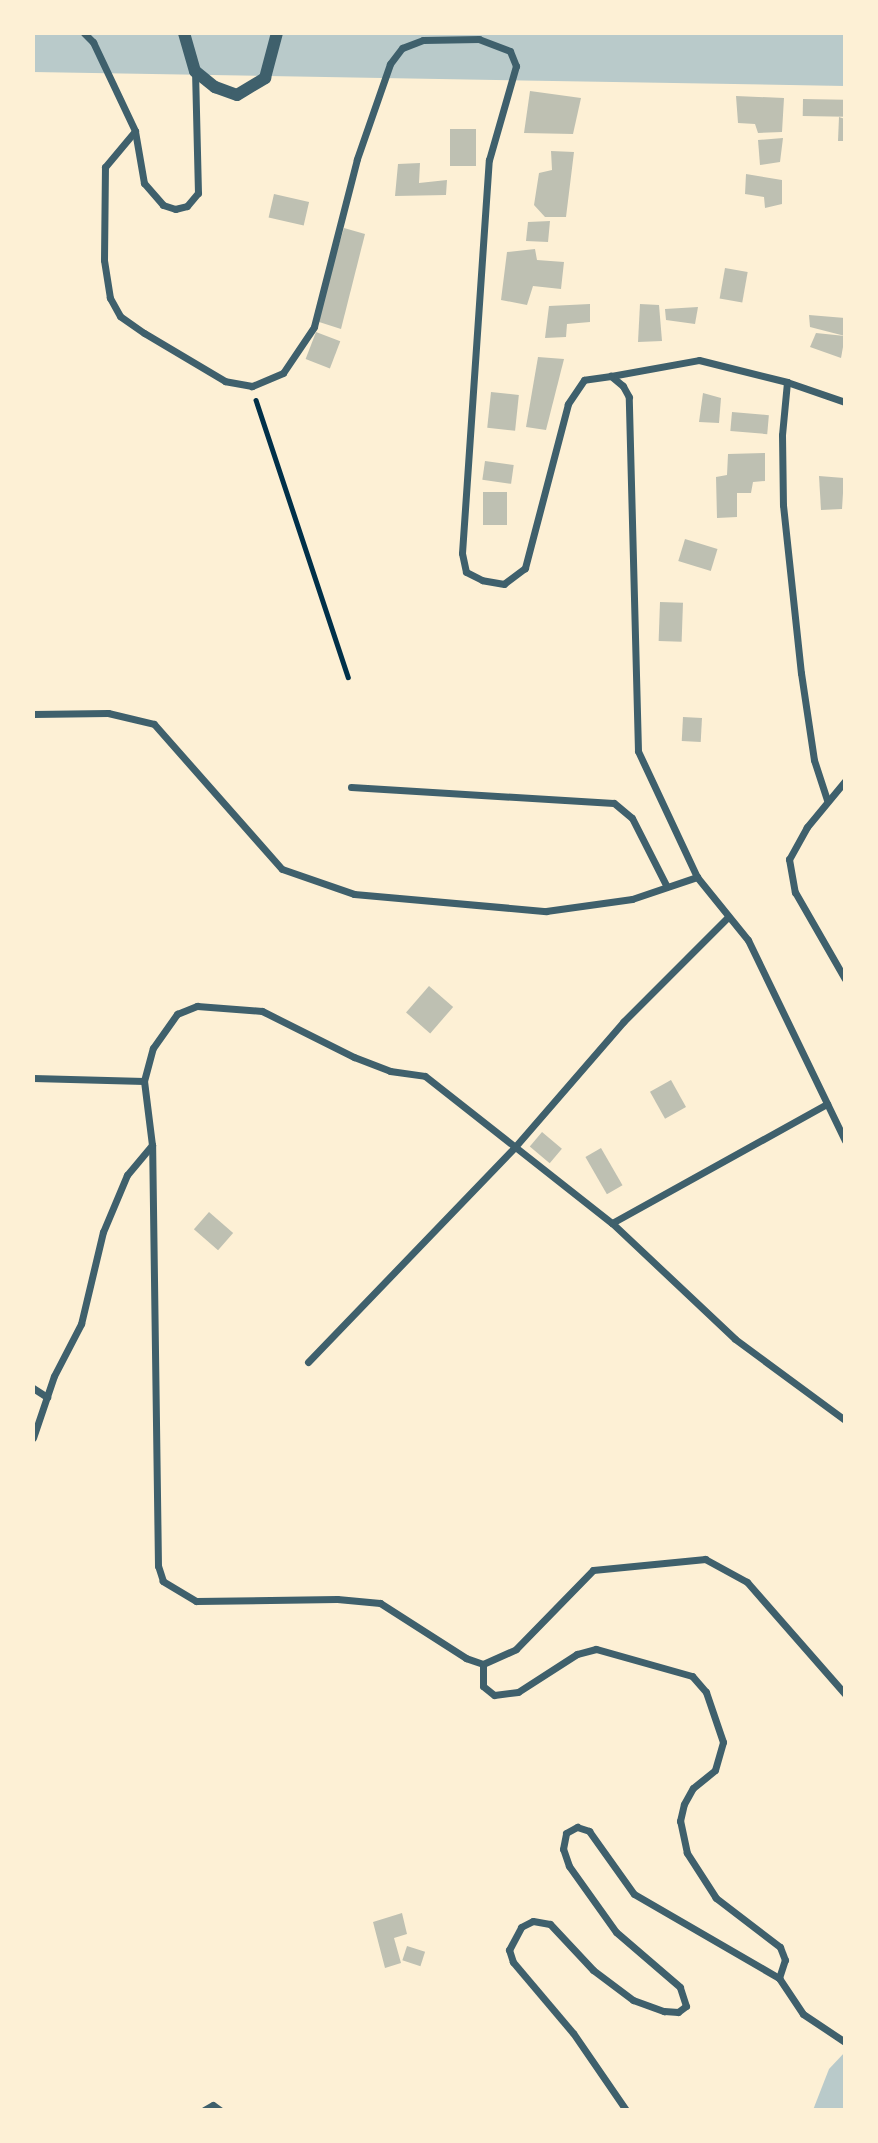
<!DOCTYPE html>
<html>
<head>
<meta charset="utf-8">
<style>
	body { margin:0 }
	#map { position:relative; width:878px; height:2143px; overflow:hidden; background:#fdf0d5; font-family:Signika,sans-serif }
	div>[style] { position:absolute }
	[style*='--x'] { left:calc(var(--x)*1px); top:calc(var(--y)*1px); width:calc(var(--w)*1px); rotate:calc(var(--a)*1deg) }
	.green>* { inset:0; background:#b9caca }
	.building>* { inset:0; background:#bec0b2; transform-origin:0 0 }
	.path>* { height:4.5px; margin:-2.25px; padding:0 2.25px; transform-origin:2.25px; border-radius:2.25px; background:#003049 }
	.minor>* { height:7px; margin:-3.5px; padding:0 3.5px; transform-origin:3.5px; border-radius:3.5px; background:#3f606c }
	.tertiary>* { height:12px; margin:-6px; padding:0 6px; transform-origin:6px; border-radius:6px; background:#3f606c }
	span { translate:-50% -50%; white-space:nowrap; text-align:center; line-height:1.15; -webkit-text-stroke:6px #fdf0d5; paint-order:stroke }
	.frame { position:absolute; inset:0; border:35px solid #fdf0d5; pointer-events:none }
</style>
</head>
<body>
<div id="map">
	<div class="green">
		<i style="clip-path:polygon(33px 33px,845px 33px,845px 86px,33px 72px)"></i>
		<i style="clip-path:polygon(845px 2052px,845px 2110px,813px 2110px,829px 2069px)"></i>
	</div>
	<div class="building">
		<i style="clip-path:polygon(530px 91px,581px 98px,573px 134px,524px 133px)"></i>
		<i style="clip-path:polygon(736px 96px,784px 98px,782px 132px,758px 133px,755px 124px,738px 123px)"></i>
		<i style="left:803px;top:99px;width:42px;height:17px;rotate:1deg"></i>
		<i style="clip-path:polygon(839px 117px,845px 119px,845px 141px,838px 141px)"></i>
		<i style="left:450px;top:129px;width:26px;height:37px"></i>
		<i style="clip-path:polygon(783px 138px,780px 162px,760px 165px,758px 140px)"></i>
		<i style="clip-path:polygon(551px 151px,574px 152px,566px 217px,545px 217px,534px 205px,539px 173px,552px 170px)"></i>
		<i style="clip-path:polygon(420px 163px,419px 183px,447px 180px,446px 195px,395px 196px,398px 164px)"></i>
		<i style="clip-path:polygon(746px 174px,782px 180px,782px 204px,765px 208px,764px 197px,745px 194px)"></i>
		<i style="left:274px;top:194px;width:36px;height:24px;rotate:13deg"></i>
		<i style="clip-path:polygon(550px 221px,548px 242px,526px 241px,528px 222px)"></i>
		<i style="clip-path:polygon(344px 228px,365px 234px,341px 329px,316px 321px)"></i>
		<i style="clip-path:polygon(535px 249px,537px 260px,564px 262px,561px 289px,533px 286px,527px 305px,501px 300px,507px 252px)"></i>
		<i style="left:725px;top:268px;width:23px;height:31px;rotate:10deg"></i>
		<i style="clip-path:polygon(590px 304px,590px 322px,567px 324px,566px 337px,545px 338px,549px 306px)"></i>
		<i style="clip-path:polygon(640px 304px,659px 305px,662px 341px,638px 342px)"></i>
		<i style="clip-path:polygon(698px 307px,695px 324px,666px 320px,665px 309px)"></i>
		<i style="clip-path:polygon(809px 315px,845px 318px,845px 336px,810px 327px)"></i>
		<i style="left:316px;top:332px;width:26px;height:29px;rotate:21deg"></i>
		<i style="clip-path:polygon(816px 333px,845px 336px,841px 358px,810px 347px)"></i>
		<i style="clip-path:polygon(538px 357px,564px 359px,546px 430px,526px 427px)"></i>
		<i style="left:491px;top:392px;width:28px;height:36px;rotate:6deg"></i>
		<i style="clip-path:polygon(703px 393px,721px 398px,719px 423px,699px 422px)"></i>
		<i style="left:732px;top:412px;width:37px;height:19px;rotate:5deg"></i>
		<i style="clip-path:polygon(765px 453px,765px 481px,753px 482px,751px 493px,737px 493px,737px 517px,717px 518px,716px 477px,727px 475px,728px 454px)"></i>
		<i style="left:485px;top:461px;width:29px;height:19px;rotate:8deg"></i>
		<i style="clip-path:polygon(819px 476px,844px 478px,842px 509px,821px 510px)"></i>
		<i style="left:483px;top:492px;width:24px;height:33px"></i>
		<i style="left:685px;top:539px;width:34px;height:23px;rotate:17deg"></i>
		<i style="left:660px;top:602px;width:23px;height:39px;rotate:2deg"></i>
		<i style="left:683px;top:717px;width:19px;height:24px;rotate:3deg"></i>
		<i style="left:429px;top:986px;width:32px;height:35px;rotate:41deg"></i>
		<i style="left:671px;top:1080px;width:31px;height:24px;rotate:61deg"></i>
		<i style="left:542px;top:1132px;width:26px;height:19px;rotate:40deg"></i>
		<i style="left:601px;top:1148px;width:43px;height:18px;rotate:60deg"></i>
		<i style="left:209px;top:1212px;width:32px;height:23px;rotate:41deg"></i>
		<i style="clip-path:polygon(402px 1913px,407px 1934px,394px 1938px,401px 1963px,385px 1968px,373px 1922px)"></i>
		<i style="left:407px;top:1946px;width:19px;height:15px;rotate:18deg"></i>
	</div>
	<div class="path">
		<i style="--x:256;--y:400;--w:292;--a:71.6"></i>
	</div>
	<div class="minor">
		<i style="--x:84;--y:33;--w:13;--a:45"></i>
		<i style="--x:93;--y:42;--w:98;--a:64.7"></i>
		<i style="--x:135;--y:131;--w:53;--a:80.2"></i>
		<i style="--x:144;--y:183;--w:29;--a:49"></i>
		<i style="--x:163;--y:205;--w:13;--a:18"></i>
		<i style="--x:175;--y:209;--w:12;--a:-14"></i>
		<i style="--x:187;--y:206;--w:17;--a:-50"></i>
		<i style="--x:198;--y:193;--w:120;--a:-91.4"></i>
		<i style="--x:611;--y:376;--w:89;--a:-10.3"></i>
		<i style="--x:699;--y:360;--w:91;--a:14"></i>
		<i style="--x:787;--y:382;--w:53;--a:95.4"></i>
		<i style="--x:782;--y:435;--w:70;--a:89.2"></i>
		<i style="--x:783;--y:505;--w:169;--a:83.9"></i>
		<i style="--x:801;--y:673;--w:88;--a:81.5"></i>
		<i style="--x:814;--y:760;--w:42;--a:72"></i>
		<i style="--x:787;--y:382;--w:61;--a:19"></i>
		<i style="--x:33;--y:714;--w:75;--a:-0.8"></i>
		<i style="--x:108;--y:713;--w:47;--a:13.4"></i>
		<i style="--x:154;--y:724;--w:193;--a:48.6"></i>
		<i style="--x:282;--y:869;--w:76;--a:19.1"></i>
		<i style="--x:354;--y:894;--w:193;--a:5.1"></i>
		<i style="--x:546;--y:911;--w:87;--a:-7.9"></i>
		<i style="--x:632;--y:899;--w:69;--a:-18.7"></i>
		<i style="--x:697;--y:877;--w:139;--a:-115.1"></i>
		<i style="--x:638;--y:751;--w:354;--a:-91.5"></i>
		<i style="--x:629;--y:397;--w:13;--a:-119"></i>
		<i style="--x:623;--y:386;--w:16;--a:-140"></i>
		<i style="--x:611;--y:376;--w:27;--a:172"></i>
		<i style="--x:584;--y:380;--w:29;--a:124"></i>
		<i style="--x:568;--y:404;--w:170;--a:104.7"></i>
		<i style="--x:525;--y:568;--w:26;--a:143"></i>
		<i style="--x:504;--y:584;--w:22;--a:-170"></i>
		<i style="--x:482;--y:580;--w:18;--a:-153"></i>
		<i style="--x:466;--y:572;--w:19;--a:-102"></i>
		<i style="--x:462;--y:553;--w:394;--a:-86.1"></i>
		<i style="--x:489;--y:160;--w:98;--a:-74"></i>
		<i style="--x:516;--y:66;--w:16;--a:-112"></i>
		<i style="--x:510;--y:51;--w:33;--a:-159"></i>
		<i style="--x:479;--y:39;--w:56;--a:179"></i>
		<i style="--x:423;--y:40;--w:22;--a:159"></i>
		<i style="--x:402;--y:48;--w:20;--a:127"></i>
		<i style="--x:390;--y:64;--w:101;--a:109.2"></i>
		<i style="--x:357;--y:159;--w:173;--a:104.4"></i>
		<i style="--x:314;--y:327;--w:55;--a:124"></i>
		<i style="--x:283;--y:373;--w:34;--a:157"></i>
		<i style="--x:252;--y:386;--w:27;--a:-170"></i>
		<i style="--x:225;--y:381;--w:94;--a:-149.3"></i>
		<i style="--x:144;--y:333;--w:29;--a:-145"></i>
		<i style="--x:120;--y:316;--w:21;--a:-119"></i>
		<i style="--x:110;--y:298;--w:38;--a:-99"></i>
		<i style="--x:104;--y:260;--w:93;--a:-89.4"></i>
		<i style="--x:105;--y:167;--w:47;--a:-50.2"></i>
		<i style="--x:845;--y:781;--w:60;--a:129.6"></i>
		<i style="--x:807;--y:827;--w:37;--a:119"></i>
		<i style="--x:789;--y:859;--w:34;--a:80"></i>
		<i style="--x:795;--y:892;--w:100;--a:60.1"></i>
		<i style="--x:351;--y:787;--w:263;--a:3.5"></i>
		<i style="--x:614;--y:803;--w:23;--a:40"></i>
		<i style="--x:632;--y:818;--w:77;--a:63.1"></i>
		<i style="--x:697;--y:877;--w:81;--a:51"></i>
		<i style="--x:748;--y:940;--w:223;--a:64.2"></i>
		<i style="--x:33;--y:1078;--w:111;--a:1.5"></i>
		<i style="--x:612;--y:1223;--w:246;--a:-29"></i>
		<i style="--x:308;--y:1362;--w:297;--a:-46.1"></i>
		<i style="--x:514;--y:1148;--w:167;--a:-49.1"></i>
		<i style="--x:623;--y:1022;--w:147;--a:-45"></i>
		<i style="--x:33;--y:1388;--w:17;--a:33"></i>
		<i style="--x:33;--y:1438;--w:65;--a:-71.3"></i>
		<i style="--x:54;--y:1376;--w:59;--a:-62.6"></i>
		<i style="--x:81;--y:1324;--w:95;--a:-76.6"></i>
		<i style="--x:103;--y:1232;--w:62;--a:-67.2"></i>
		<i style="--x:127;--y:1175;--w:39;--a:-50"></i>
		<i style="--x:483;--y:1664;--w:18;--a:-161"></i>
		<i style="--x:466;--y:1658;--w:102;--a:-147.4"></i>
		<i style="--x:380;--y:1603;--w:43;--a:-174.7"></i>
		<i style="--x:337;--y:1599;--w:141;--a:179.2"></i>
		<i style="--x:196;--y:1601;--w:39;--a:-149"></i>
		<i style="--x:163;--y:1581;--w:16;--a:-108"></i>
		<i style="--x:158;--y:1566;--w:421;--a:-90.8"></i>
		<i style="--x:152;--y:1145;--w:64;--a:-97.1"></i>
		<i style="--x:144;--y:1081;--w:34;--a:-75"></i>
		<i style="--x:153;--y:1048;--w:42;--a:-54.8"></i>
		<i style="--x:177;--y:1014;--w:22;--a:-22"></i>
		<i style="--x:197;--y:1006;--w:65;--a:4.4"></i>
		<i style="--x:262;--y:1011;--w:103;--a:26.6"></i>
		<i style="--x:354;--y:1057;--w:39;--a:21"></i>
		<i style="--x:390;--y:1071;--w:35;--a:8"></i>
		<i style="--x:425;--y:1076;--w:238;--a:38.2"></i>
		<i style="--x:612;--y:1223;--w:169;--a:43.3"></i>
		<i style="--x:735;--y:1339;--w:137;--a:36.4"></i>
		<i style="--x:779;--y:1978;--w:19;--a:-72"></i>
		<i style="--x:785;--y:1960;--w:14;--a:-111"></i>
		<i style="--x:780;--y:1947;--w:81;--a:-142.6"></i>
		<i style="--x:716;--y:1898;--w:54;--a:-122.8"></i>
		<i style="--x:687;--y:1853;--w:33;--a:-102"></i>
		<i style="--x:680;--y:1821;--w:17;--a:-77"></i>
		<i style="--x:684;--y:1804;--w:18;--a:-61"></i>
		<i style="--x:693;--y:1788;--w:28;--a:-39"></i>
		<i style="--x:715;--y:1770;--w:29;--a:-74"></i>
		<i style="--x:723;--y:1742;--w:53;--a:-108.8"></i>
		<i style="--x:706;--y:1692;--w:21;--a:-131"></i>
		<i style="--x:692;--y:1676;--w:100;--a:-164.3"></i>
		<i style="--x:596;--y:1649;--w:20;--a:165"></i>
		<i style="--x:577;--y:1654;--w:70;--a:147.2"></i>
		<i style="--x:518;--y:1692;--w:24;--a:173"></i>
		<i style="--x:494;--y:1695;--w:14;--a:-141"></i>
		<i style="--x:483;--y:1686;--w:22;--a:-90"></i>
		<i style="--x:483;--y:1664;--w:36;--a:-24"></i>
		<i style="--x:516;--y:1649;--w:110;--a:-45.7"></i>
		<i style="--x:593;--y:1570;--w:113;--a:-5.6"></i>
		<i style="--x:705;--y:1559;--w:48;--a:28.7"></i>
		<i style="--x:747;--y:1582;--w:149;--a:48.8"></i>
		<i style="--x:204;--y:2110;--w:10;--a:-29"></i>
		<i style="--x:213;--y:2105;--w:9;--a:36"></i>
		<i style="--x:626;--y:2110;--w:93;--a:-124.5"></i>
		<i style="--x:573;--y:2033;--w:93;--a:-130.2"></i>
		<i style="--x:513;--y:1962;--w:13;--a:-108"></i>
		<i style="--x:509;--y:1950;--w:26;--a:-62"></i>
		<i style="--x:521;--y:1927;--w:13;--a:-27"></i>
		<i style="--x:533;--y:1921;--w:17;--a:10"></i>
		<i style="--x:550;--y:1924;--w:63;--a:46.9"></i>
		<i style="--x:593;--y:1970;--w:50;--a:36.9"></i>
		<i style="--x:633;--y:2000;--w:33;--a:20"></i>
		<i style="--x:664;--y:2011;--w:14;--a:4"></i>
		<i style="--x:678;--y:2012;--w:10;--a:-37"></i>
		<i style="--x:686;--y:2006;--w:20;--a:-108"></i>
		<i style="--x:680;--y:1987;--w:84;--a:-139.3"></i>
		<i style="--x:616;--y:1932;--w:81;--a:-125.5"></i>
		<i style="--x:569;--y:1866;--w:18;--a:-109"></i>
		<i style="--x:563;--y:1849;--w:16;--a:-79"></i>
		<i style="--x:566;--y:1833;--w:13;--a:-29"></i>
		<i style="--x:577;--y:1827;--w:13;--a:18"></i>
		<i style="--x:589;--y:1831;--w:77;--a:54.5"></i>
		<i style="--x:634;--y:1894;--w:168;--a:30.1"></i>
		<i style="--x:779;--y:1978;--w:43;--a:56.3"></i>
		<i style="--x:803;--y:2014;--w:50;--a:33.7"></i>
	</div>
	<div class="tertiary">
		<i style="--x:184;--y:33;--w:40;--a:74"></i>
		<i style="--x:195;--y:71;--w:26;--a:39"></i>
		<i style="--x:215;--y:87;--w:23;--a:20"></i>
		<i style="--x:237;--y:95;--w:33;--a:-31"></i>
		<i style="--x:265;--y:78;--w:47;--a:-75.1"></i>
	</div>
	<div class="frame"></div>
</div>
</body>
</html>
